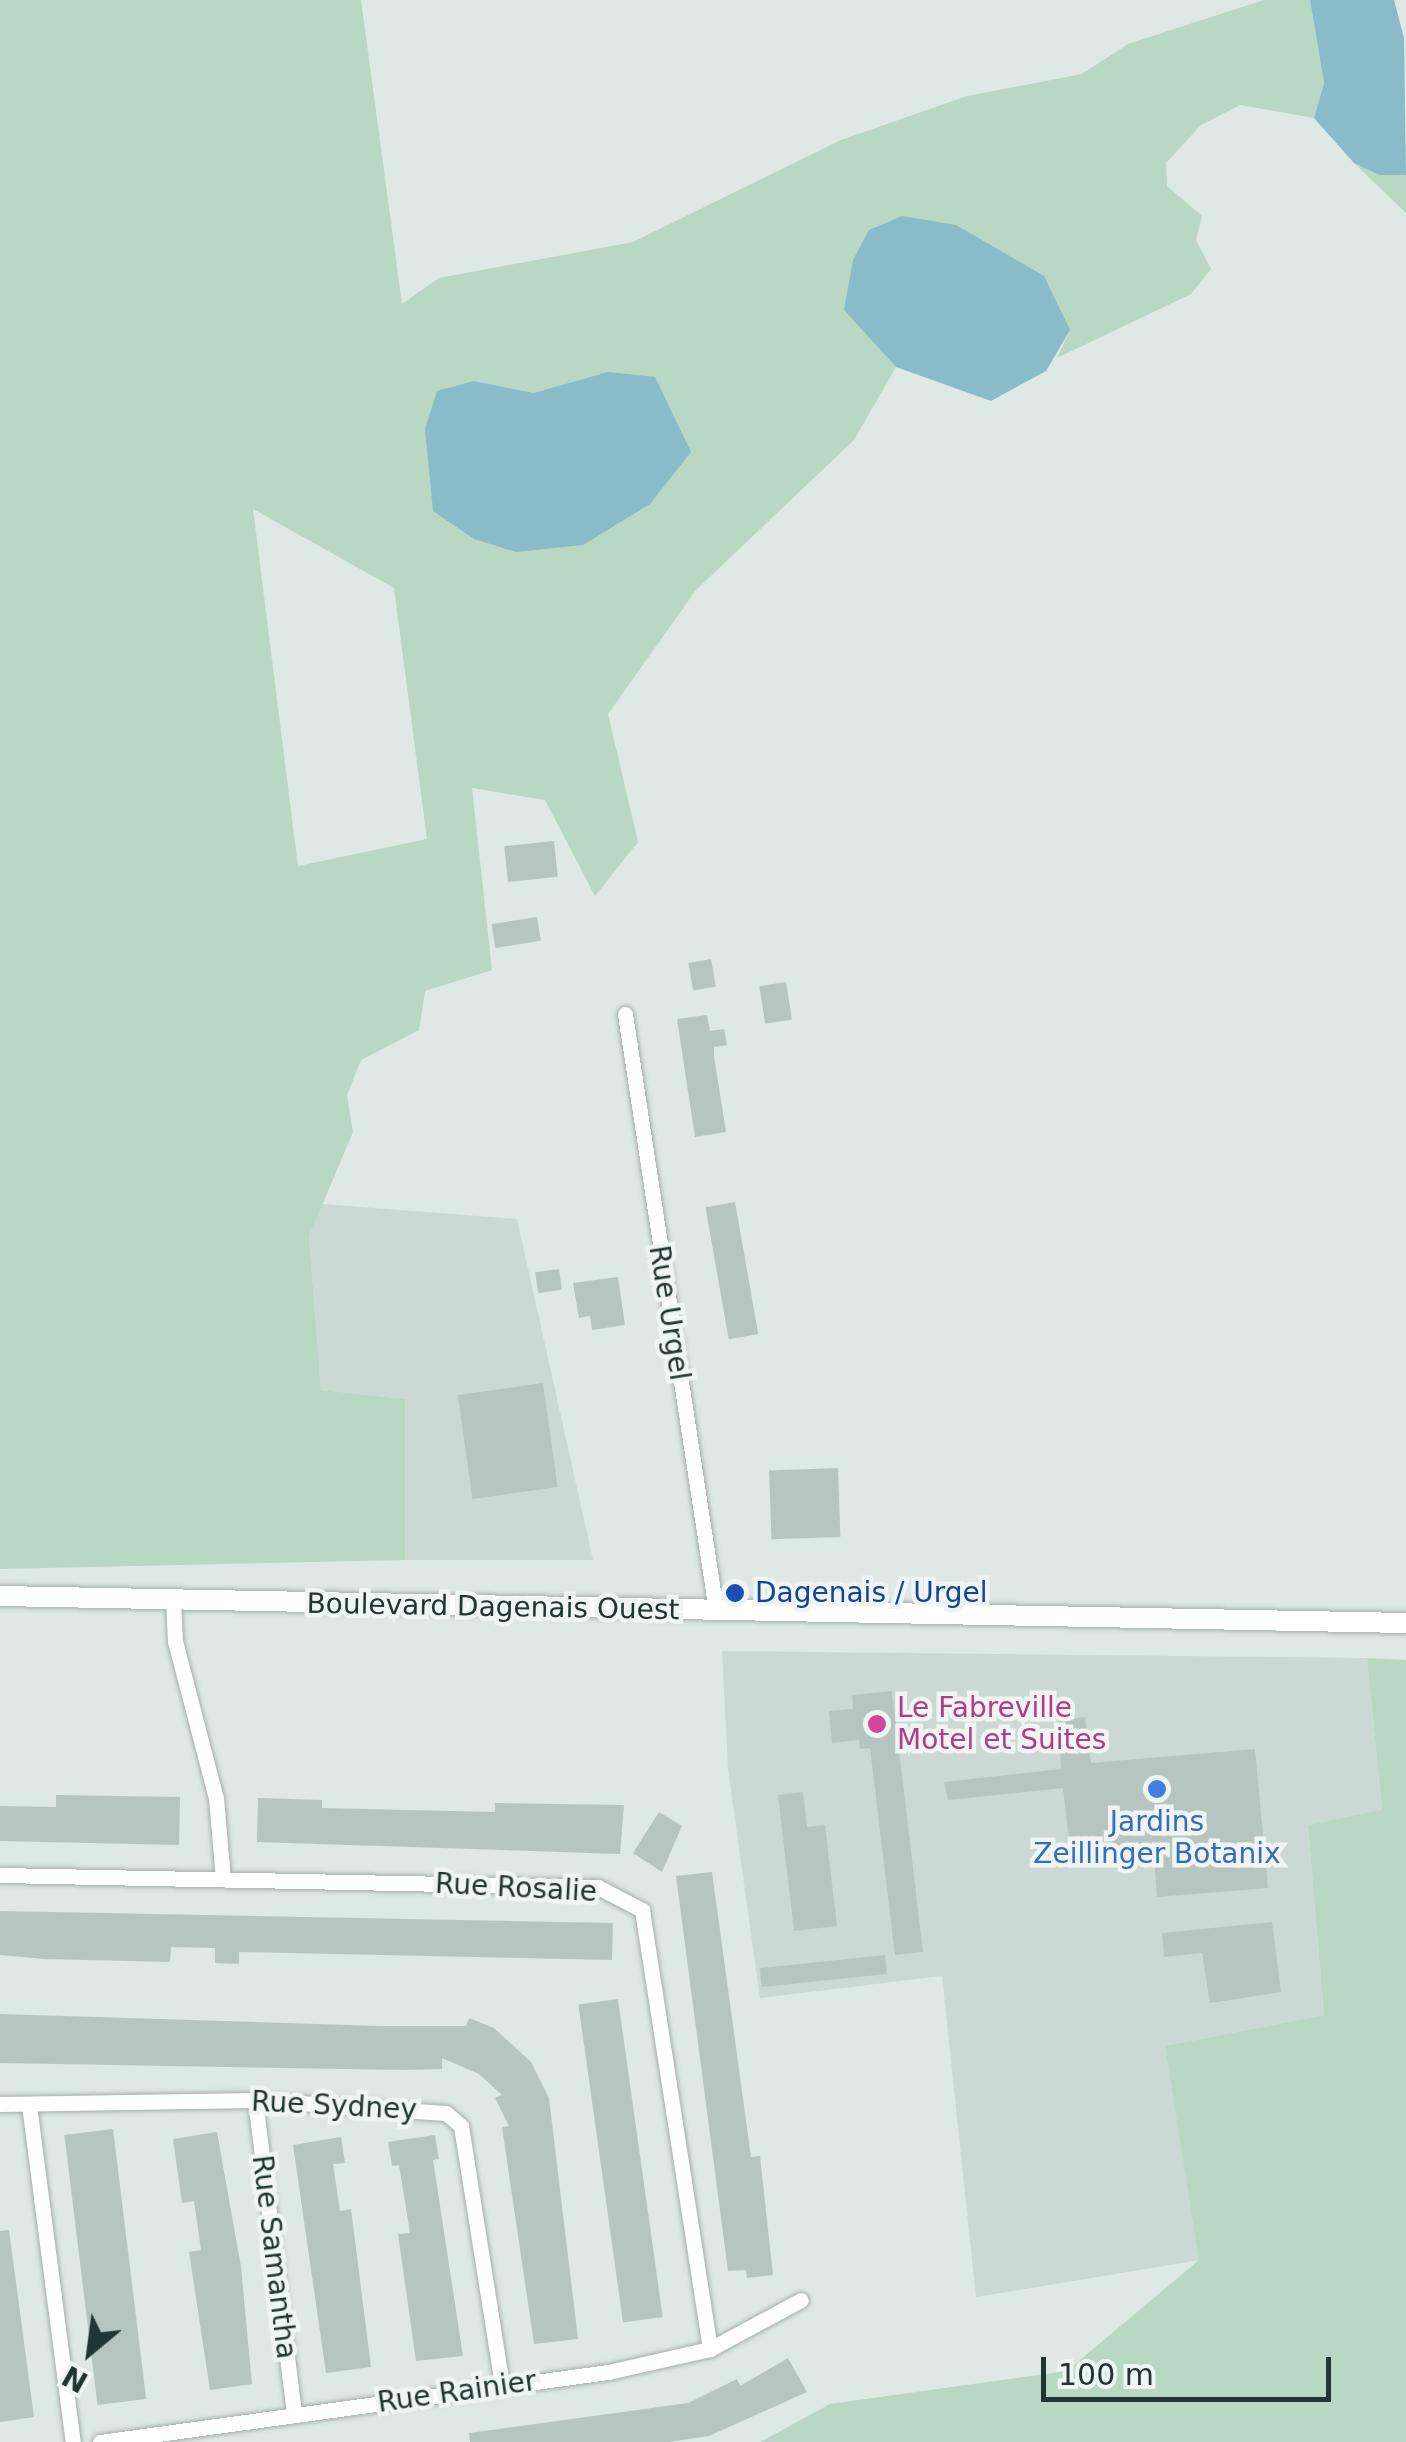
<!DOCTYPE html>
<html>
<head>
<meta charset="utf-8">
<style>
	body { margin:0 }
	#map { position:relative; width:1406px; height:2442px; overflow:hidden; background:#dee8e4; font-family:"DejaVu Sans",sans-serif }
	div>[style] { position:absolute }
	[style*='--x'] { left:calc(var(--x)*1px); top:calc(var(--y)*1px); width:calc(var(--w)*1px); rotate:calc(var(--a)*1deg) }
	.built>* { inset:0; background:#ccd8d3 }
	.green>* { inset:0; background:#b8d8c3 }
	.water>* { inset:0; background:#8abbc9 }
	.building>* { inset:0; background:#b7c5c0; transform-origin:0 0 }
	.roads { filter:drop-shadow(0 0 2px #a2afab) drop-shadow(0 0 2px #a2afab) }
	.minor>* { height:15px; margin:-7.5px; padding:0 7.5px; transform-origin:7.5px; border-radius:7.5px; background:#fff }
	.secondary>* { height:20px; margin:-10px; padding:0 10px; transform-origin:10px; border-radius:10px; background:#fff }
	.dots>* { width:28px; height:28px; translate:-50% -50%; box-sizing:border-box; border:5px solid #eef5f2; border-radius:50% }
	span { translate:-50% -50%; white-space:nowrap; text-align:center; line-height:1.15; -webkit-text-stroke:9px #eef5f2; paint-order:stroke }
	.street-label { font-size:28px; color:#213632 }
	.transit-label { font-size:28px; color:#164399 }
	.left { translate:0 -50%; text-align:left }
	.hotel-label { font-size:28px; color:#b23c85 }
	.shop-label { font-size:28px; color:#366cbe }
	.north { position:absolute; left:40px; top:2302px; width:100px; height:100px; -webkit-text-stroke:8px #eef5f2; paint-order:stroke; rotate:209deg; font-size:28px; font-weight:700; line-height:40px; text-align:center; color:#213632 }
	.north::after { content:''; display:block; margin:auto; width:35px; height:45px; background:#213632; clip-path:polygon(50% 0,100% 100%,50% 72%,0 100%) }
	.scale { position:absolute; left:1041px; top:2357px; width:290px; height:45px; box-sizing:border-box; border:5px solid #213632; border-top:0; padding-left:12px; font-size:30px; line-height:35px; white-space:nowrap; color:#213632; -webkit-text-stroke:8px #eef5f2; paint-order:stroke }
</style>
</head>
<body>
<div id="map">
	<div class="built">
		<i style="clip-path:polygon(322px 1204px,517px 1219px,593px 1560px,405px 1560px,405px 1399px,321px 1390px,309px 1236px)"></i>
		<i style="clip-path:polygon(722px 1651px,1367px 1658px,1382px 1811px,1308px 1825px,1324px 2015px,1165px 2046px,1200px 2260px,976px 2297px,942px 1976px,760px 1998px,728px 1769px)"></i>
	</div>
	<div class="green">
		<i style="clip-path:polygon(evenodd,0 0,361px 0,402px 304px,439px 278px,633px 242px,841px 140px,967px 96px,1082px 74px,1128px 44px,1264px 0,1310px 0,1324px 83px,1314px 118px,1240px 105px,1201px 125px,1166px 163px,1167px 186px,1202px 216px,1196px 240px,1211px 269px,1191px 294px,1057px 358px,1070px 330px,845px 310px,896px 367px,854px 440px,696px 590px,608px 714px,638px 842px,595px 896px,545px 800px,472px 788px,492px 970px,425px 991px,419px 1030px,361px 1060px,347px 1095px,353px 1132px,309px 1236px,321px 1390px,405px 1399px,405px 1560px,0 1569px,0 0,474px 381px,534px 393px,437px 392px,474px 381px,0 0,253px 509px,394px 588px,427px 839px,298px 866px,253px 509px)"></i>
		<i style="clip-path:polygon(1354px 163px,1379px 175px,1406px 175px,1406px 213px)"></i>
		<i style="clip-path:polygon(1367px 1658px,1406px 1660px,1406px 2442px,760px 2442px,830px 2404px,1067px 2371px,1199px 2260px,1165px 2046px,1324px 2015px,1308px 1825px,1382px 1810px)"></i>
	</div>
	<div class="water">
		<i style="clip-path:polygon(1310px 0,1394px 0,1404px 38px,1406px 175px,1379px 175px,1354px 163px,1314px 118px,1324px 83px)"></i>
		<i style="clip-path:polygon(902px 216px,956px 225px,1044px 276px,1070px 330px,1046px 371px,991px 401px,896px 367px,844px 310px,853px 260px,869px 230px)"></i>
		<i style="clip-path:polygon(608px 372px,655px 377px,691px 452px,650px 504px,583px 545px,516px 552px,474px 539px,433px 511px,425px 429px,437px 391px,474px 381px,534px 393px)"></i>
	</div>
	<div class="building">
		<i style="left:554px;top:841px;width:36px;height:50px;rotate:84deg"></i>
		<i style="left:537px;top:917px;width:24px;height:46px;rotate:81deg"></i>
		<i style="left:711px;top:959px;width:28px;height:23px;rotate:80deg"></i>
		<i style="left:786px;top:982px;width:38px;height:27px;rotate:81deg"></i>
		<i style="clip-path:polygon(707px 1015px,710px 1031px,724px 1029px,727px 1045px,714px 1047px,714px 1056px,726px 1132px,695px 1137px,677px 1019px)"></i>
		<i style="left:735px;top:1202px;width:134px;height:30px;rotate:80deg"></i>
		<i style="left:559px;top:1269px;width:21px;height:24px;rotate:82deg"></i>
		<i style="clip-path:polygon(618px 1277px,625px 1325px,592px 1330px,590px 1316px,579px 1318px,573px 1283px)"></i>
		<i style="left:543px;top:1383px;width:105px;height:86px;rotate:82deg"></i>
		<i style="left:838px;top:1468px;width:69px;height:69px;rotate:88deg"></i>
		<i style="clip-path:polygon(892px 1691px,923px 1952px,895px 1955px,870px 1748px,860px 1749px,859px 1740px,832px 1743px,829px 1711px,853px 1709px,852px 1695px)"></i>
		<i style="clip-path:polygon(1085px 1717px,1091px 1763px,1255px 1749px,1268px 1888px,1157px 1897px,1154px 1857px,1072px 1866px,1063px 1788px,948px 1800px,944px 1782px,1061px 1769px,1058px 1721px)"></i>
		<i style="clip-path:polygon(803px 1792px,807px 1827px,825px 1825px,837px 1926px,794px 1931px,778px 1795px)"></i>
		<i style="clip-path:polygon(56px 1795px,180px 1797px,179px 1845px,0 1841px,0 1806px,56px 1807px)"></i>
		<i style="clip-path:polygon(258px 1798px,322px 1800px,322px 1808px,495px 1812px,495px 1803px,624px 1805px,620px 1854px,257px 1842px)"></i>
		<i style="clip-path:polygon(659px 1812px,682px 1826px,662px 1872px,633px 1853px)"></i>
		<i style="clip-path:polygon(712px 1872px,751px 2157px,760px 2156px,773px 2275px,747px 2278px,746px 2270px,728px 2271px,676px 1876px)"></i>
		<i style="clip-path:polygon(0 1911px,613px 1923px,612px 1960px,239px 1952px,239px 1964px,215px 1963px,215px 1948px,171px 1947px,170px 1962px,45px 1959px,0 1955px)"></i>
		<i style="clip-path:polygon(1272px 1922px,1281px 1992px,1210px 2003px,1202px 1953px,1164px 1957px,1162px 1933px)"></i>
		<i style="left:885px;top:1955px;width:19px;height:126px;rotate:84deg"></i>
		<i style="left:618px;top:1999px;width:321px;height:40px;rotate:82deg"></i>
		<i style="clip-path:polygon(0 2014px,381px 2026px,466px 2026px,469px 2018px,494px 2028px,531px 2062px,549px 2098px,578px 2339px,534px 2344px,502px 2127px,509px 2126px,495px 2098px,502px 2095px,479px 2074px,442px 2058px,442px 2069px,406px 2070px,0 2063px)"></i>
		<i style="left:113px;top:2129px;width:272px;height:49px;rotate:83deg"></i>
		<i style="clip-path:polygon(217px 2132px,241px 2267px,252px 2384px,210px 2390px,189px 2252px,201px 2250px,194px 2201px,182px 2203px,173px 2139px)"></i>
		<i style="clip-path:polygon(435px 2135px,439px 2159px,433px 2160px,463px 2356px,416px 2361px,398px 2234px,410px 2233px,399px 2165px,392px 2166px,388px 2142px)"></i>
		<i style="clip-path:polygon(341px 2137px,345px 2163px,333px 2164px,340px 2211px,351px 2209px,371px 2367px,326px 2373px,293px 2145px)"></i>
		<i style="clip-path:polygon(9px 2230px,34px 2417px,0 2422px,0 2231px)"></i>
		<i style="clip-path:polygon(788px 2358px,807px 2392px,709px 2436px,669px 2442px,470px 2442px,469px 2433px,688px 2403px,737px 2379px,740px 2386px)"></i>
	</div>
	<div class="roads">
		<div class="minor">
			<i style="--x:625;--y:1014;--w:604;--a:81.33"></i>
			<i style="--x:173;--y:1600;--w:41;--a:87.2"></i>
			<i style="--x:175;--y:1641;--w:162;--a:75.4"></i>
			<i style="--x:216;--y:1798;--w:81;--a:85.1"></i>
			<i style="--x:0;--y:1875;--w:598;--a:1.15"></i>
			<i style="--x:598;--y:1887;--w:50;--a:27.6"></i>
			<i style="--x:642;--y:1910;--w:444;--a:81.2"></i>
			<i style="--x:255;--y:2100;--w:317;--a:82.9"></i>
			<i style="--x:0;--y:2104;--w:255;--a:-0.9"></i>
			<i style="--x:255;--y:2100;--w:191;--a:3.9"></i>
			<i style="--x:446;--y:2113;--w:20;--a:41"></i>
			<i style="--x:461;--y:2126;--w:262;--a:81"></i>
			<i style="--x:29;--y:2105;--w:340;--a:82.6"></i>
			<i style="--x:100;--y:2442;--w:513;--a:-7.85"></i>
			<i style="--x:608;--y:2372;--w:105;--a:-12.7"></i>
			<i style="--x:710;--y:2349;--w:103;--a:-28.3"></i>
		</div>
		<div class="secondary">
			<i style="--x:0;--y:1596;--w:1406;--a:1.1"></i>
		</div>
	</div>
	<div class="dots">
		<i style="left:735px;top:1593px;background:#1a4fb4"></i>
		<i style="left:877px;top:1724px;background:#d1479c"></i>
		<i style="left:1157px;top:1789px;background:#3f7fe0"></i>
	</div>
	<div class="street-label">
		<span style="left:669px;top:1313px;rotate:81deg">Rue Urgel</span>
		<span style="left:493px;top:1607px;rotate:1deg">Boulevard Dagenais Ouest</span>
		<span style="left:516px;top:1888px;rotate:3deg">Rue Rosalie</span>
		<span style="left:334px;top:2106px;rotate:3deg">Rue Sydney</span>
		<span style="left:274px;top:2257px;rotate:83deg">Rue Samantha</span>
		<span style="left:457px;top:2392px;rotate:-8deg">Rue Rainier</span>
	</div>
	<div class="transit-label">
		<span class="left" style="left:755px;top:1593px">Dagenais / Urgel</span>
	</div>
	<div class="hotel-label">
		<span class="left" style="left:897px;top:1724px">Le Fabreville<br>Motel et Suites</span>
	</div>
	<div class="shop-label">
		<span style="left:1157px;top:1838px">Jardins<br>Zeillinger Botanix</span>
	</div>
	<div class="north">N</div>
	<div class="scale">100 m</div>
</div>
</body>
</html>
